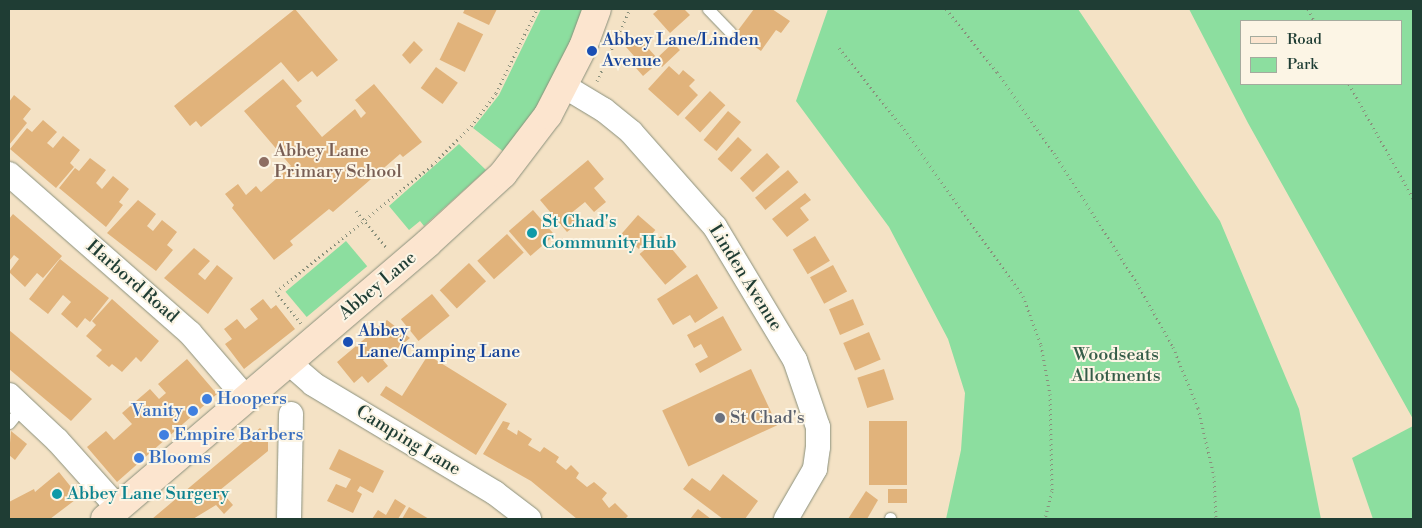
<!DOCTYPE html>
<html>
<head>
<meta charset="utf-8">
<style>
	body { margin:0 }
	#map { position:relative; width:1422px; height:528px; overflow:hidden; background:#f4e2c5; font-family:"Libre Bodoni",serif }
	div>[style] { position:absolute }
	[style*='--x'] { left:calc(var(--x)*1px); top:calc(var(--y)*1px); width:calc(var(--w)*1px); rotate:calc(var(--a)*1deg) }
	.green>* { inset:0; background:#8cde9f; transform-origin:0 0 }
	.building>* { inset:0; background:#e1b37b; transform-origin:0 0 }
	.path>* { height:3px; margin-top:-1.5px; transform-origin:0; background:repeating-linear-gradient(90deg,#8a907c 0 1px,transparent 0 5px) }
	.roads { filter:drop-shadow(0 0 1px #8a907c) drop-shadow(0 0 1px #8a907c) }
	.lane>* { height:11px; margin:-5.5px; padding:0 5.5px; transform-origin:5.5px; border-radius:5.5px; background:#fff }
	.street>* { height:24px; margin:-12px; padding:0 12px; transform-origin:12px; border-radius:12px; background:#fff }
	.secondary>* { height:28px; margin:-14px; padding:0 14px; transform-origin:14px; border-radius:14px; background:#fce5cf }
	.dots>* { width:14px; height:14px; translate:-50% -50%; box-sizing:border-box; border:2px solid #fcf5e5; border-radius:50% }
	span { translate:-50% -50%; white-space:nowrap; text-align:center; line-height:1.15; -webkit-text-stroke:4px #fcf5e5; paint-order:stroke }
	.transit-label { font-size:18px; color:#164399 }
	.left { translate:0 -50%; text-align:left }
	.education-label { font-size:18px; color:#785e54 }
	.culture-label { font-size:18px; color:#0d838f }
	.street-label { font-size:18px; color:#1f3d34 }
	.park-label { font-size:18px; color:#355d49 }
	.shop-label { font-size:18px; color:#366cbe }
	.right { translate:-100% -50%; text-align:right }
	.worship-label { font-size:18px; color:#5b616d }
	.frame { position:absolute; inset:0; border:10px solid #1f3d34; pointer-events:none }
	.legend { position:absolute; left:1240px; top:20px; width:162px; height:65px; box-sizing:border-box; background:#fcf5e5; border:1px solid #a4ab9e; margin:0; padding:6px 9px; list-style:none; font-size:15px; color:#1f3d34 }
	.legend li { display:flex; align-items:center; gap:10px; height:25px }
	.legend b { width:25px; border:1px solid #a4ab9e }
</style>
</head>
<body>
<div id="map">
	<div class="green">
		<i style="clip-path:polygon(541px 9px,584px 9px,547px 99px,504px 152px,473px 128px,499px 95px)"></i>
		<i style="clip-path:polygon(828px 9px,1078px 9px,1220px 221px,1299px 409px,1321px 519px,946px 519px,961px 450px,965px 393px,948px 339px,889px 227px,796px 101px)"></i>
		<i style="clip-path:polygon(evenodd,1189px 9px,1413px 9px,1413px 419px,1248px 123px,1189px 9px,1401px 21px,1401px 84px,1241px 84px,1241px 21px,1401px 21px)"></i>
		<i style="clip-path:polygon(459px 144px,486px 170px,424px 226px,420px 221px,409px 230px,389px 206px)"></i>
		<i style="left:346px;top:241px;width:33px;height:79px;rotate:50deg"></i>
		<i style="clip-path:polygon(1413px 426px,1413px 519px,1373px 519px,1352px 458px)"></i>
	</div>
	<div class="building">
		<i style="clip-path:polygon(295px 9px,338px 60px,317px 77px,312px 71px,298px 82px,281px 62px,201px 127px,196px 121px,190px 126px,174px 106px)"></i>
		<i style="clip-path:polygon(465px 9px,497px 9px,489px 25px,463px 13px)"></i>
		<i style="clip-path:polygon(659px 9px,684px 9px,690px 15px,670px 33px,653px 14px)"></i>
		<i style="clip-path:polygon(754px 9px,772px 9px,790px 21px,781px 33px,776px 30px,761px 51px,736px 33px)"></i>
		<i style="left:458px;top:22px;width:28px;height:42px;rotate:26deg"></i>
		<i style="clip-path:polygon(638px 37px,657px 58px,673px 43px,680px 50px,662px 67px,658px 63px,643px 76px,629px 60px,634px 56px,626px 47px)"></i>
		<i style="clip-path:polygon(414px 41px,423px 50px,410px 64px,402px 55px)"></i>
		<i style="clip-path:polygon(669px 66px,679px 75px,683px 70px,695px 80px,689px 86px,698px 95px,678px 116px,648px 89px)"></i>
		<i style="left:436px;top:67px;width:27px;height:26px;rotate:36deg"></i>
		<i style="clip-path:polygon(283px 79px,302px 101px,296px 106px,322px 137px,355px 109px,361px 118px,366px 113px,355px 100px,374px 84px,422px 142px,403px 157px,400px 154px,333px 212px,329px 209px,290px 241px,293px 245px,274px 260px,232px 208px,234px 205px,225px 194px,238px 184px,246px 195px,256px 186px,261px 192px,291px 166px,244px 111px)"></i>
		<i style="left:710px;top:91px;width:21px;height:37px;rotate:43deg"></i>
		<i style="clip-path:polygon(14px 95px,31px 109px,23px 119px,27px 123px,9px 145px,9px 102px)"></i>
		<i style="left:728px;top:111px;width:17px;height:38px;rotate:40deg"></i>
		<i style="clip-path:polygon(43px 120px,57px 132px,47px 143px,53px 148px,63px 136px,80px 150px,70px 163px,74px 167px,56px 188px,10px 149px,27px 128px,32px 132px)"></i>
		<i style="left:738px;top:137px;width:19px;height:30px;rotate:43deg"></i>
		<i style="left:767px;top:153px;width:19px;height:37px;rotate:47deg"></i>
		<i style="clip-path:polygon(90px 158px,106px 170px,96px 183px,102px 189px,113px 176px,129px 189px,119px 202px,123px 205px,106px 227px,59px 188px,75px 168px,79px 171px)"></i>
		<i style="clip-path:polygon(588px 160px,604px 179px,594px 188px,606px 202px,594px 212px,585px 202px,570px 214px,577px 224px,567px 232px,540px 200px)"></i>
		<i style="left:788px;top:170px;width:16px;height:43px;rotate:50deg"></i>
		<i style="clip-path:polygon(805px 193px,811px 200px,800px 208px,809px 220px,787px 237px,772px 219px)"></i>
		<i style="clip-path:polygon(138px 200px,156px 214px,147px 226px,153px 231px,162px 220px,177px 232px,167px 245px,173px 250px,156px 271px,107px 233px)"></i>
		<i style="left:533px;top:210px;width:33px;height:32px;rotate:49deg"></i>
		<i style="clip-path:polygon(13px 214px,62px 256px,43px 278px,37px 273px,25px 287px,9px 272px,19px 259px,14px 255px,9px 261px,9px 219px)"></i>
		<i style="left:638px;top:215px;width:23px;height:25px;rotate:41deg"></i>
		<i style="left:507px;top:234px;width:25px;height:40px;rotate:48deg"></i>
		<i style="left:661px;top:236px;width:40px;height:28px;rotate:50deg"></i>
		<i style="left:815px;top:236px;width:29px;height:26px;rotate:59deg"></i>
		<i style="clip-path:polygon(194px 248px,210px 261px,198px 274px,205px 280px,217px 265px,233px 278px,208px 314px,164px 278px)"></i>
		<i style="clip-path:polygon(60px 259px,109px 298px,90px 322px,85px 318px,77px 328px,61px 314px,71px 302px,63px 295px,48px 314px,29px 299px)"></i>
		<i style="left:469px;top:263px;width:25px;height:40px;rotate:47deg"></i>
		<i style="left:833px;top:265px;width:30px;height:26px;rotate:62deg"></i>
		<i style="clip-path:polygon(697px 274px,718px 308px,695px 323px,690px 315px,673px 325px,657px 299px)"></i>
		<i style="left:432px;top:294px;width:28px;height:40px;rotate:51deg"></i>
		<i style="clip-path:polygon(112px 299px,159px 341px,141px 362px,136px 357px,122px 372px,112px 364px,109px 367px,96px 356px,102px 350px,86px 336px,96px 325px,92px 321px)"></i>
		<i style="clip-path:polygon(263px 299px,271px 309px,276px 305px,295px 329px,244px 369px,225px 344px,232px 339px,224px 329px,237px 319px,245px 329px,258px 319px,250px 309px)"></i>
		<i style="left:853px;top:299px;width:28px;height:26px;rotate:67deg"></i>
		<i style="clip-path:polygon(723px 316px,742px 350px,700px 373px,695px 364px,708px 357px,701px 344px,694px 348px,687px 335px)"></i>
		<i style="clip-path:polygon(387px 320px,410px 338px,383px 360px,388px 366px,368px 383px,362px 376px,354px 383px,337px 362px)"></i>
		<i style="clip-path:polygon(9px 330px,92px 399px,71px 421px,9px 369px)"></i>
		<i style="left:869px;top:332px;width:30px;height:28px;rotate:67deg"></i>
		<i style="clip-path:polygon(428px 355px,507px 404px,476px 455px,380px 395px,386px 386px,402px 396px)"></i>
		<i style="clip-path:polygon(187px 359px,217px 394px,117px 482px,87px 447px,106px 431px,114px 440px,132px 424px,122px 413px,150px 389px,159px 399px,166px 393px,158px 384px)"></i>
		<i style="left:751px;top:369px;width:62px;height:98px;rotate:65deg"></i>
		<i style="left:884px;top:369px;width:32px;height:28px;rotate:72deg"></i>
		<i style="clip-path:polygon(503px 421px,510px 423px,507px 429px,517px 435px,518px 430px,532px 439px,528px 445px,540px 452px,544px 447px,559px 457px,556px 462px,566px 470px,571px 465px,579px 473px,576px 478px,587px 487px,594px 482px,607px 493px,602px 499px,609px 508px,615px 503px,628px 516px,625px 519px,577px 519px,531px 481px,483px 454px)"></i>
		<i style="left:869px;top:421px;width:38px;height:64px"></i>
		<i style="clip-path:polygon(260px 428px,268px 437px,268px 451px,220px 490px,233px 505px,224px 514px,216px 505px,193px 519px,152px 519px)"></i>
		<i style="clip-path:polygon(11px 431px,27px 444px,15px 460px,9px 455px)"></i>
		<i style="clip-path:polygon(339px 449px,384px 471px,373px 493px,360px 486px,357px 491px,362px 494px,353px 513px,327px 501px,336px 484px,346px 488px,351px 479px,329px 469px)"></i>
		<i style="clip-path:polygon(59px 472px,79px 497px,50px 519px,9px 519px,9px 502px,34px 489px,35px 492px)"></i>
		<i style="clip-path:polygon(723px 474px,758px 501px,745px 519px,723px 519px,683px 489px,692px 478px,710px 491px)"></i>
		<i style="left:888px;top:489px;width:19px;height:14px"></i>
		<i style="clip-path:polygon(866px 491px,878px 500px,867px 519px,848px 519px)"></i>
		<i style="clip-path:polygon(395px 499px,406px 506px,398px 519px,372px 519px,378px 510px,386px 515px)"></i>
		<i style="clip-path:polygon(409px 507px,429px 519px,402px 519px)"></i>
		<i style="clip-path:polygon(698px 509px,711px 519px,690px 519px)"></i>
	</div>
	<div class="path">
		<i style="--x:946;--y:9;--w:81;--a:51"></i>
		<i style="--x:997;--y:72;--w:99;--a:54.9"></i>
		<i style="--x:1054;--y:153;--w:154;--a:57.4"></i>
		<i style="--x:1137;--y:283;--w:73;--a:60.6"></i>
		<i style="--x:1173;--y:347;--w:66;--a:67.7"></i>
		<i style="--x:1198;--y:408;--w:70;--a:76.8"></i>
		<i style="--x:1214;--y:476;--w:43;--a:87.3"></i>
		<i style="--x:1308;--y:9;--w:13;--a:63"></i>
		<i style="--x:839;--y:48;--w:99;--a:51.2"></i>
		<i style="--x:901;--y:125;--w:210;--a:54.5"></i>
		<i style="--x:1023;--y:296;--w:52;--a:69.8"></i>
		<i style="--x:1041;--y:345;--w:50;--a:79.6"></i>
		<i style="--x:1050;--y:394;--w:97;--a:88.8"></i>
		<i style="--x:1052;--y:491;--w:29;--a:104"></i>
		<i style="--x:597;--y:81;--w:79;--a:-65.4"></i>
		<i style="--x:1349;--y:84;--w:131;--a:60.7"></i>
		<i style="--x:356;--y:211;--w:47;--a:50.2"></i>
		<i style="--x:301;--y:323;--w:40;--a:-129"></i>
		<i style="--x:276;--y:292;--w:201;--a:-39.1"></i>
		<i style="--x:432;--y:165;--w:55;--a:-45"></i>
		<i style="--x:471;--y:126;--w:41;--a:-52.9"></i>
		<i style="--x:496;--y:93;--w:93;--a:-64"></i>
	</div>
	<div class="roads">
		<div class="lane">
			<i style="--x:708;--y:9;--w:32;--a:46"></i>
			<i style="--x:9;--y:423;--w:21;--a:-51"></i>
			<i style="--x:890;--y:519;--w:1;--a:-90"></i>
		</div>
		<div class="street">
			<i style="--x:564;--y:86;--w:47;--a:31"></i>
			<i style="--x:604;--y:110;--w:35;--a:39"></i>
			<i style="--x:631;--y:132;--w:127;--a:48.5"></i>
			<i style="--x:715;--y:227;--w:155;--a:59"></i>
			<i style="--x:795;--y:360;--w:71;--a:71.1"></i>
			<i style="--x:818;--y:427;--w:20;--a:90"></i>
			<i style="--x:818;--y:447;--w:22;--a:98"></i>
			<i style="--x:815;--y:469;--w:58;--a:120.1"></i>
			<i style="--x:9;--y:174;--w:241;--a:41.3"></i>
			<i style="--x:190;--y:333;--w:86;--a:49.3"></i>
			<i style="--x:288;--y:362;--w:33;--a:41"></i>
			<i style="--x:313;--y:384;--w:212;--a:30.9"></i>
			<i style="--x:495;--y:493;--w:43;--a:37.4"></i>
			<i style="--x:9;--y:395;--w:66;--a:43.2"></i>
			<i style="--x:57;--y:440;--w:91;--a:48.1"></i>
			<i style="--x:289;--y:519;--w:105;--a:-88.9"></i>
		</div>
		<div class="secondary">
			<i style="--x:105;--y:519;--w:425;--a:-40.5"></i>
			<i style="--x:428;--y:243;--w:102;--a:-42.6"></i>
			<i style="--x:503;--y:174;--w:74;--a:-52.7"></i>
			<i style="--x:548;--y:115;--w:76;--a:-62.8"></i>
			<i style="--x:583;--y:47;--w:40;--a:-69.8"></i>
		</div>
	</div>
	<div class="dots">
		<i style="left:592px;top:51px;background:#1a4fb4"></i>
		<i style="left:264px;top:162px;background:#8d6e63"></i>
		<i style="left:532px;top:233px;background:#0f9aa8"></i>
		<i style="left:348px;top:342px;background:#1a4fb4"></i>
		<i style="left:207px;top:399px;background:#3f7fe0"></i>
		<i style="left:193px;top:411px;background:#3f7fe0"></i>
		<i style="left:720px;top:418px;background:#6b7280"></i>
		<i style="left:164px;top:435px;background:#3f7fe0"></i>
		<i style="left:139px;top:458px;background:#3f7fe0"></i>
		<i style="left:57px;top:494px;background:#0f9aa8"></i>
	</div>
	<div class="transit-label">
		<span class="left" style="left:602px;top:51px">Abbey Lane/Linden<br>Avenue</span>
		<span class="left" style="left:358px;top:342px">Abbey<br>Lane/Camping Lane</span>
	</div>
	<div class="education-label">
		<span class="left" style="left:274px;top:162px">Abbey Lane<br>Primary School</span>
	</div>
	<div class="culture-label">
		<span class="left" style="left:542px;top:233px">St Chad's<br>Community Hub</span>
		<span class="left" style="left:67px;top:494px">Abbey Lane Surgery</span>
	</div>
	<div class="street-label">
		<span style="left:745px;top:278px;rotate:58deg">Linden Avenue</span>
		<span style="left:132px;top:282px;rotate:41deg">Harbord Road</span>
		<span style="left:378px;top:286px;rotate:-40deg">Abbey Lane</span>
		<span style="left:408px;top:441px;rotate:31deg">Camping Lane</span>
	</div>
	<div class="park-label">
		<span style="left:1116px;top:366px">Woodseats<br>Allotments</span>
	</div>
	<div class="shop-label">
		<span class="left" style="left:217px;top:399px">Hoopers</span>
		<span class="right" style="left:183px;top:411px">Vanity</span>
		<span class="left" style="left:174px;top:435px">Empire Barbers</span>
		<span class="left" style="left:149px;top:458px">Blooms</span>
	</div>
	<div class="worship-label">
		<span class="left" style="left:730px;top:418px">St Chad's</span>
	</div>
	<div class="frame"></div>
	<ul class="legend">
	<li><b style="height:6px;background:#fce5cf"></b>Road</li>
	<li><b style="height:14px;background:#8cde9f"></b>Park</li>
	</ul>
</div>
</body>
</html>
